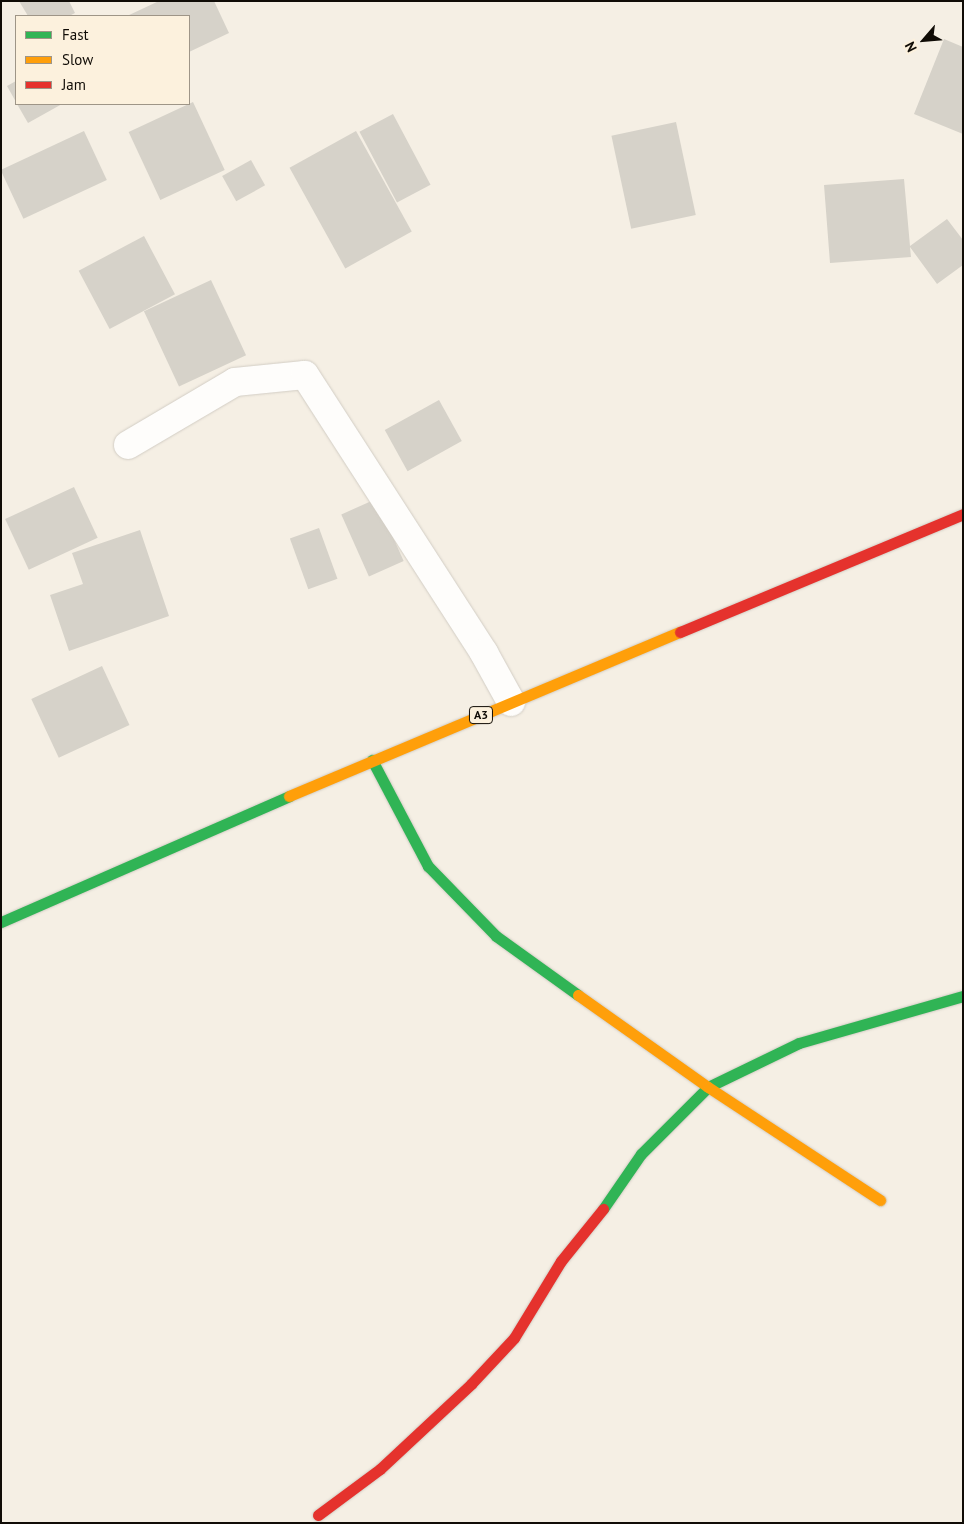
<!DOCTYPE html>
<html>
<head>
<meta charset="utf-8">
<style>
	body { margin:0 }
	#map { position:relative; width:964px; height:1524px; overflow:hidden; background:#f5efe4; font-family:"PT Sans",sans-serif }
	div>[style] { position:absolute }
	[style*='--x'] { left:calc(var(--x)*1px); top:calc(var(--y)*1px); width:calc(var(--w)*1px); rotate:calc(var(--a)*1deg) }
	.building>* { inset:0; background:#d6d2c9; transform-origin:0 0 }
	.roads { filter:drop-shadow(0 0 1px #d2cdc4) drop-shadow(0 0 1px #d2cdc4) }
	.street>* { height:28px; margin:-14px; padding:0 14px; transform-origin:14px; border-radius:14px; background:#fefdfb }
	.fast>* { height:11px; margin:-5.5px; padding:0 5.5px; transform-origin:5.5px; border-radius:5.5px; background:#30b455 }
	.slow>* { height:11px; margin:-5.5px; padding:0 5.5px; transform-origin:5.5px; border-radius:5.5px; background:#ff9f0a }
	.jam>* { height:11px; margin:-5.5px; padding:0 5.5px; transform-origin:5.5px; border-radius:5.5px; background:#e5322d }
	span { translate:-50% -50%; white-space:nowrap; text-align:center; line-height:1.15; -webkit-text-stroke:4px #fcf1dd; paint-order:stroke }
	.shield-label span { padding:1px 4px; background:#fcf1dd; border:1px solid; border-radius:4px; -webkit-text-stroke-width:0 }
	.shield-label { font-size:12px; color:#100c06; font-weight:700 }
	.frame { position:absolute; inset:0; border:2px solid #100c06; pointer-events:none }
	.legend { position:absolute; left:15px; top:15px; width:175px; height:90px; box-sizing:border-box; background:#fcf1dd; border:1px solid #9e9587; margin:0; padding:6px 9px; list-style:none; font-size:15px; color:#100c06 }
	.legend li { display:flex; align-items:center; gap:10px; height:25px }
	.legend b { width:25px; border:1px solid #9e9587 }
	.north { position:absolute; left:899px; top:15px; width:50px; height:50px; -webkit-text-stroke:4px #fcf1dd; paint-order:stroke; rotate:243deg; font-size:14px; font-weight:700; line-height:20px; text-align:center; color:#100c06 }
	.north::after { content:''; display:block; margin:auto; width:18px; height:22px; background:#100c06; clip-path:polygon(50% 0,100% 100%,50% 72%,0 100%) }
</style>
</head>
<body>
<div id="map">
	<div class="building">
		<i style="clip-path:polygon(19px 1px,69px 1px,75px 13px,69px 16px,28px 16px)"></i>
		<i style="clip-path:polygon(159px 1px,214px 1px,229px 33px,189px 52px,189px 16px,127px 16px)"></i>
		<i style="clip-path:polygon(944px 39px,963px 47px,963px 134px,914px 114px)"></i>
		<i style="clip-path:polygon(16px 81px,16px 102px,7px 86px)"></i>
		<i style="left:193px;top:102px;width:75px;height:71px;rotate:65deg"></i>
		<i style="clip-path:polygon(17px 104px,62px 104px,28px 123px)"></i>
		<i style="left:393px;top:114px;width:80px;height:38px;rotate:62deg"></i>
		<i style="left:676px;top:122px;width:95px;height:66px;rotate:78deg"></i>
		<i style="left:84px;top:131px;width:54px;height:92px;rotate:65deg"></i>
		<i style="left:356px;top:131px;width:115px;height:76px;rotate:61deg"></i>
		<i style="left:251px;top:160px;width:29px;height:33px;rotate:61deg"></i>
		<i style="clip-path:polygon(904px 179px,910px 246px,947px 219px,963px 240px,963px 265px,937px 284px,910px 247px,911px 257px,830px 263px,824px 185px)"></i>
		<i style="left:144px;top:236px;width:66px;height:74px;rotate:62deg"></i>
		<i style="left:211px;top:280px;width:83px;height:74px;rotate:65deg"></i>
		<i style="left:439px;top:400px;width:47px;height:62px;rotate:61deg"></i>
		<i style="left:74px;top:487px;width:56px;height:76px;rotate:65deg"></i>
		<i style="left:376px;top:499px;width:68px;height:38px;rotate:66deg"></i>
		<i style="left:319px;top:528px;width:54px;height:31px;rotate:70deg"></i>
		<i style="clip-path:polygon(140px 530px,169px 616px,69px 651px,50px 595px,83px 584px,72px 553px)"></i>
		<i style="left:102px;top:666px;width:65px;height:78px;rotate:65deg"></i>
	</div>
	<div class="roads">
		<div class="street">
			<i style="--x:128;--y:445;--w:124;--a:-30.5"></i>
			<i style="--x:235;--y:382;--w:70;--a:-5.7"></i>
			<i style="--x:305;--y:375;--w:331;--a:57.2"></i>
			<i style="--x:484;--y:653;--w:56;--a:61.1"></i>
		</div>
		<div class="fast">
			<i style="--x:372;--y:760;--w:120;--a:62.2"></i>
			<i style="--x:428;--y:866;--w:98;--a:45.8"></i>
			<i style="--x:496;--y:936;--w:101;--a:35.7"></i>
			<i style="--x:1;--y:922;--w:314;--a:-23.6"></i>
			<i style="--x:603;--y:1209;--w:67;--a:-55.4"></i>
			<i style="--x:641;--y:1154;--w:95;--a:-45"></i>
			<i style="--x:708;--y:1087;--w:101;--a:-25.8"></i>
			<i style="--x:799;--y:1043;--w:171;--a:-16"></i>
		</div>
		<div class="slow">
			<i style="--x:289;--y:796;--w:424;--a:-22.8"></i>
			<i style="--x:578;--y:995;--w:159;--a:35.3"></i>
			<i style="--x:708;--y:1087;--w:206;--a:33.3"></i>
		</div>
		<div class="jam">
			<i style="--x:680;--y:632;--w:307;--a:-22.6"></i>
			<i style="--x:318;--y:1515;--w:77;--a:-36.6"></i>
			<i style="--x:380;--y:1469;--w:125;--a:-43"></i>
			<i style="--x:471;--y:1384;--w:63;--a:-46.9"></i>
			<i style="--x:514;--y:1338;--w:90;--a:-58.6"></i>
			<i style="--x:561;--y:1261;--w:67;--a:-51.1"></i>
		</div>
	</div>
	<div class="shield-label">
		<span style="left:481px;top:715px">A3</span>
	</div>
	<div class="frame"></div>
	<ul class="legend">
	<li><b style="height:6px;background:#30b455"></b>Fast</li>
	<li><b style="height:6px;background:#ff9f0a"></b>Slow</li>
	<li><b style="height:6px;background:#e5322d"></b>Jam</li>
	</ul>
	<div class="north">N</div>
</div>
</body>
</html>
